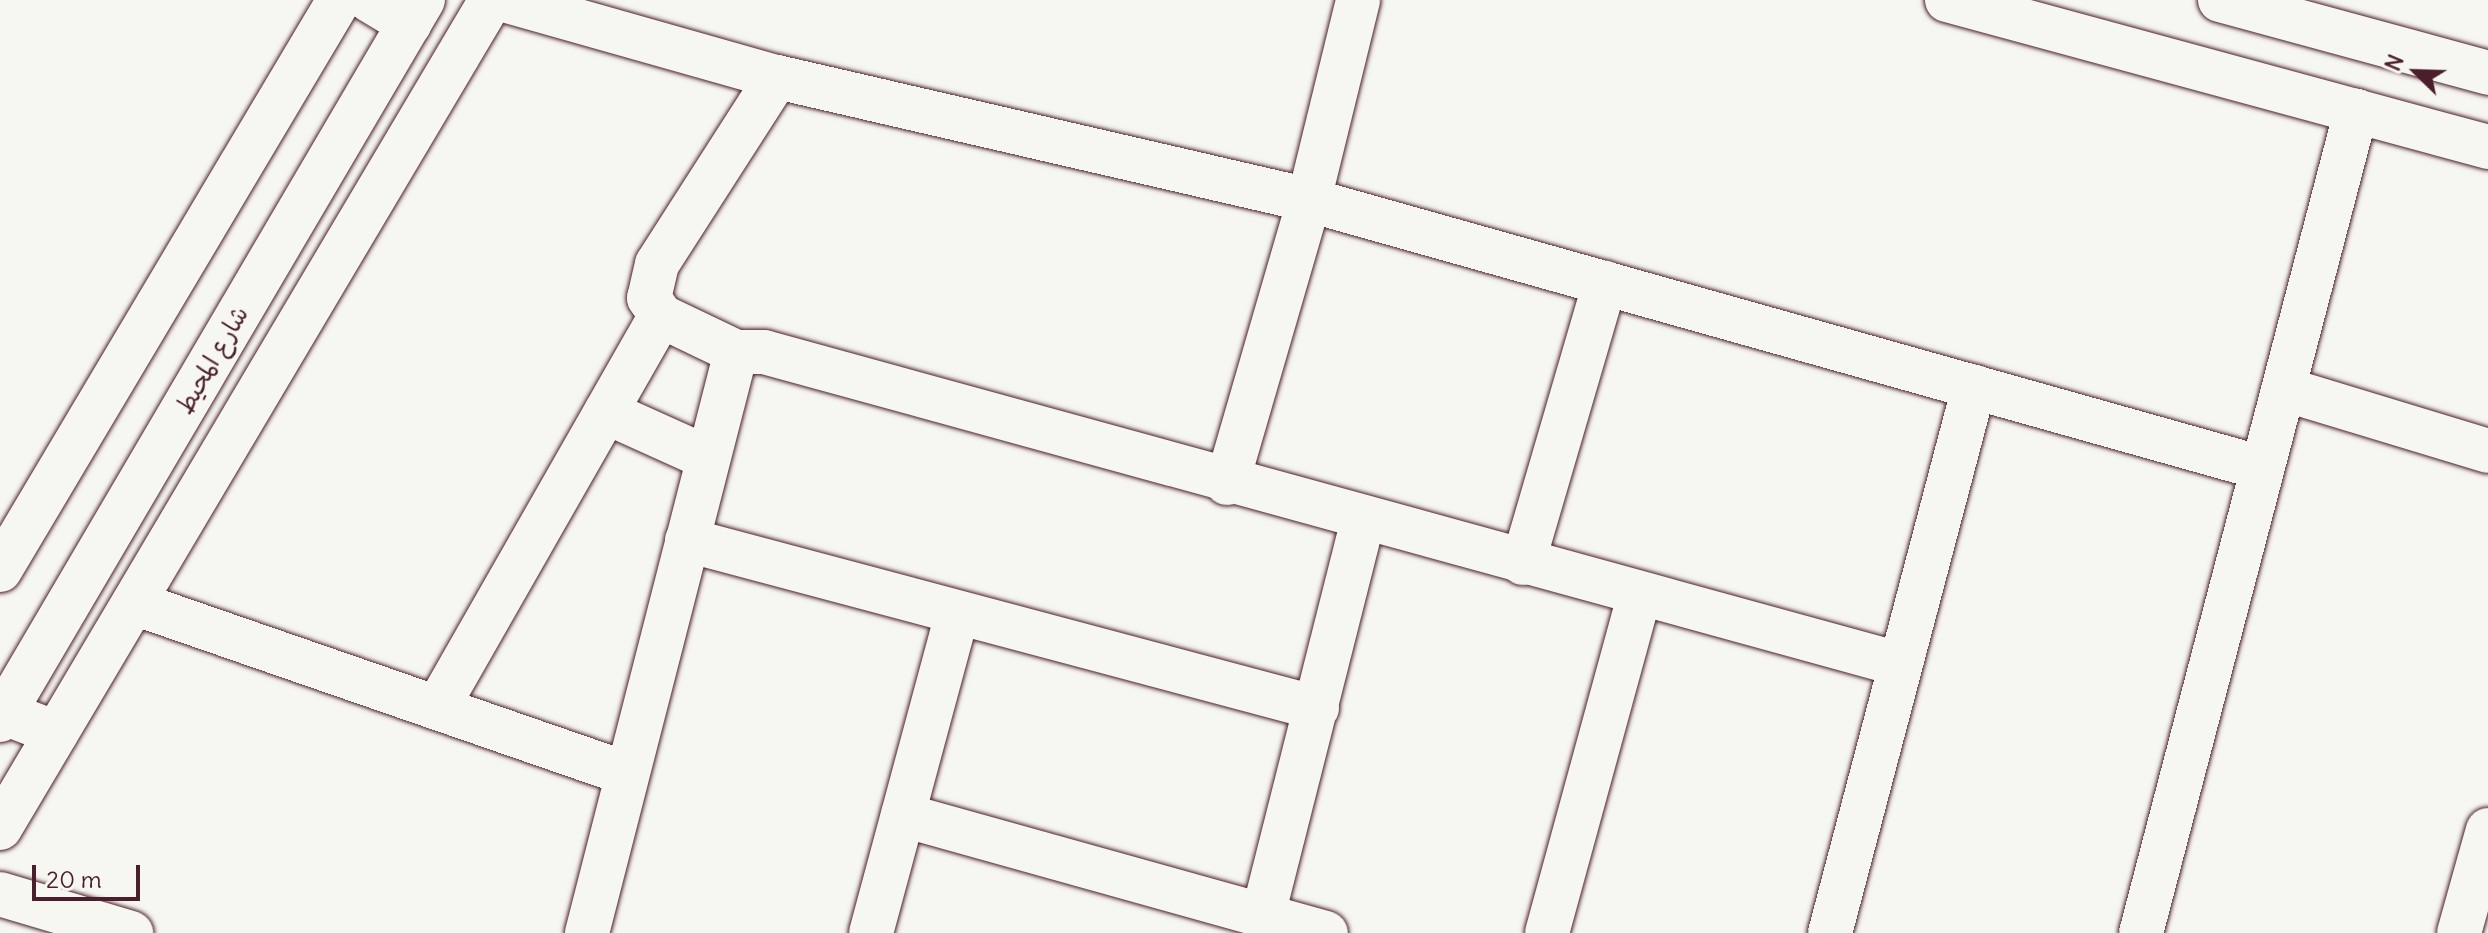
<!DOCTYPE html>
<html>
<head>
<meta charset="utf-8">
<style>
	body { margin:0 }
	#map { position:relative; width:2488px; height:933px; overflow:hidden; background:#f6f6f2; font-family:Delius,"Playpen Sans Arabic",sans-serif }
	div>[style] { position:absolute }
	[style*='--x'] { left:calc(var(--x)*1px); top:calc(var(--y)*1px); width:calc(var(--w)*1px); rotate:calc(var(--a)*1deg) }
	.roads { filter:drop-shadow(0 0 2px #4a1f2b) drop-shadow(0 0 2px #4a1f2b) }
	.minor>* { height:44px; margin:-22px; padding:0 22px; transform-origin:22px; border-radius:22px; background:#f6f6f2 }
	.major>* { height:44px; margin:-22px; padding:0 22px; transform-origin:22px; border-radius:22px; background:#f6f6f2 }
	span { translate:-50% -50%; white-space:nowrap; text-align:center; line-height:1.15; -webkit-text-stroke:6px #f6f6f2; paint-order:stroke }
	.street-label { font-size:24px; color:#4a1f2b }
	.north { position:absolute; left:2376px; top:32px; width:80px; height:80px; -webkit-text-stroke:6px #f6f6f2; paint-order:stroke; rotate:293deg; font-size:22px; font-weight:700; line-height:32px; text-align:center; color:#4a1f2b }
	.north::after { content:''; display:block; margin:auto; width:28px; height:36px; background:#4a1f2b; clip-path:polygon(50% 0,100% 100%,50% 72%,0 100%) }
	.scale { position:absolute; left:32px; top:865px; width:108px; height:36px; box-sizing:border-box; border:4px solid #4a1f2b; border-top:0; padding-left:10px; font-size:24px; line-height:28px; white-space:nowrap; color:#4a1f2b; -webkit-text-stroke:6px #f6f6f2; paint-order:stroke }
</style>
</head>
<body>
<div id="map">
	<div class="roads">
		<div class="minor">
			<i style="--x:504;--y:0;--w:284;--a:15.8"></i>
			<i style="--x:777;--y:77;--w:546;--a:13.02"></i>
			<i style="--x:1309;--y:200;--w:990;--a:15.71"></i>
			<i style="--x:1947;--y:0;--w:561;--a:15.2"></i>
			<i style="--x:2220;--y:0;--w:278;--a:15.2"></i>
			<i style="--x:777;--y:77;--w:222;--a:122.7"></i>
			<i style="--x:657;--y:264;--w:35;--a:103"></i>
			<i style="--x:649;--y:298;--w:22;--a:56"></i>
			<i style="--x:661;--y:316;--w:83;--a:25.6"></i>
			<i style="--x:736;--y:352;--w:28;--a:0"></i>
			<i style="--x:764;--y:352;--w:1177;--a:15.37"></i>
			<i style="--x:2284;--y:389;--w:213;--a:16.9"></i>
			<i style="--x:606;--y:412;--w:112;--a:24.3"></i>
			<i style="--x:1227;--y:483;--w:295;--a:-73.8"></i>
			<i style="--x:1309;--y:200;--w:206;--a:-76.2"></i>
			<i style="--x:687;--y:540;--w:652;--a:14.93"></i>
			<i style="--x:1523;--y:563;--w:292;--a:-73.7"></i>
			<i style="--x:134;--y:603;--w:520;--a:19.1"></i>
			<i style="--x:437;--y:708;--w:451;--a:-60.3"></i>
			<i style="--x:903;--y:815;--w:439;--a:15.6"></i>
			<i style="--x:0;--y:828;--w:963;--a:-59.33"></i>
			<i style="--x:0;--y:894;--w:137;--a:16.6"></i>
			<i style="--x:1263;--y:915;--w:407;--a:-75.8"></i>
			<i style="--x:587;--y:933;--w:600;--a:-75.62"></i>
			<i style="--x:871;--y:933;--w:330;--a:-74.9"></i>
			<i style="--x:1547;--y:933;--w:352;--a:-74.7"></i>
			<i style="--x:1830;--y:933;--w:565;--a:-75.23"></i>
			<i style="--x:2141;--y:933;--w:850;--a:-75.34"></i>
			<i style="--x:2459;--y:933;--w:107;--a:-74.3"></i>
		</div>
		<div class="major">
			<i style="--x:369;--y:0;--w:47;--a:31"></i>
			<i style="--x:0;--y:570;--w:663;--a:-59.26"></i>
			<i style="--x:4;--y:713;--w:56;--a:21"></i>
			<i style="--x:0;--y:720;--w:835;--a:-59.57"></i>
		</div>
	</div>
	<div class="street-label">
		<span style="left:212px;top:360px;rotate:-60deg">شارع المحيط</span>
	</div>
	<div class="north">N</div>
	<div class="scale">20 m</div>
</div>
</body>
</html>
